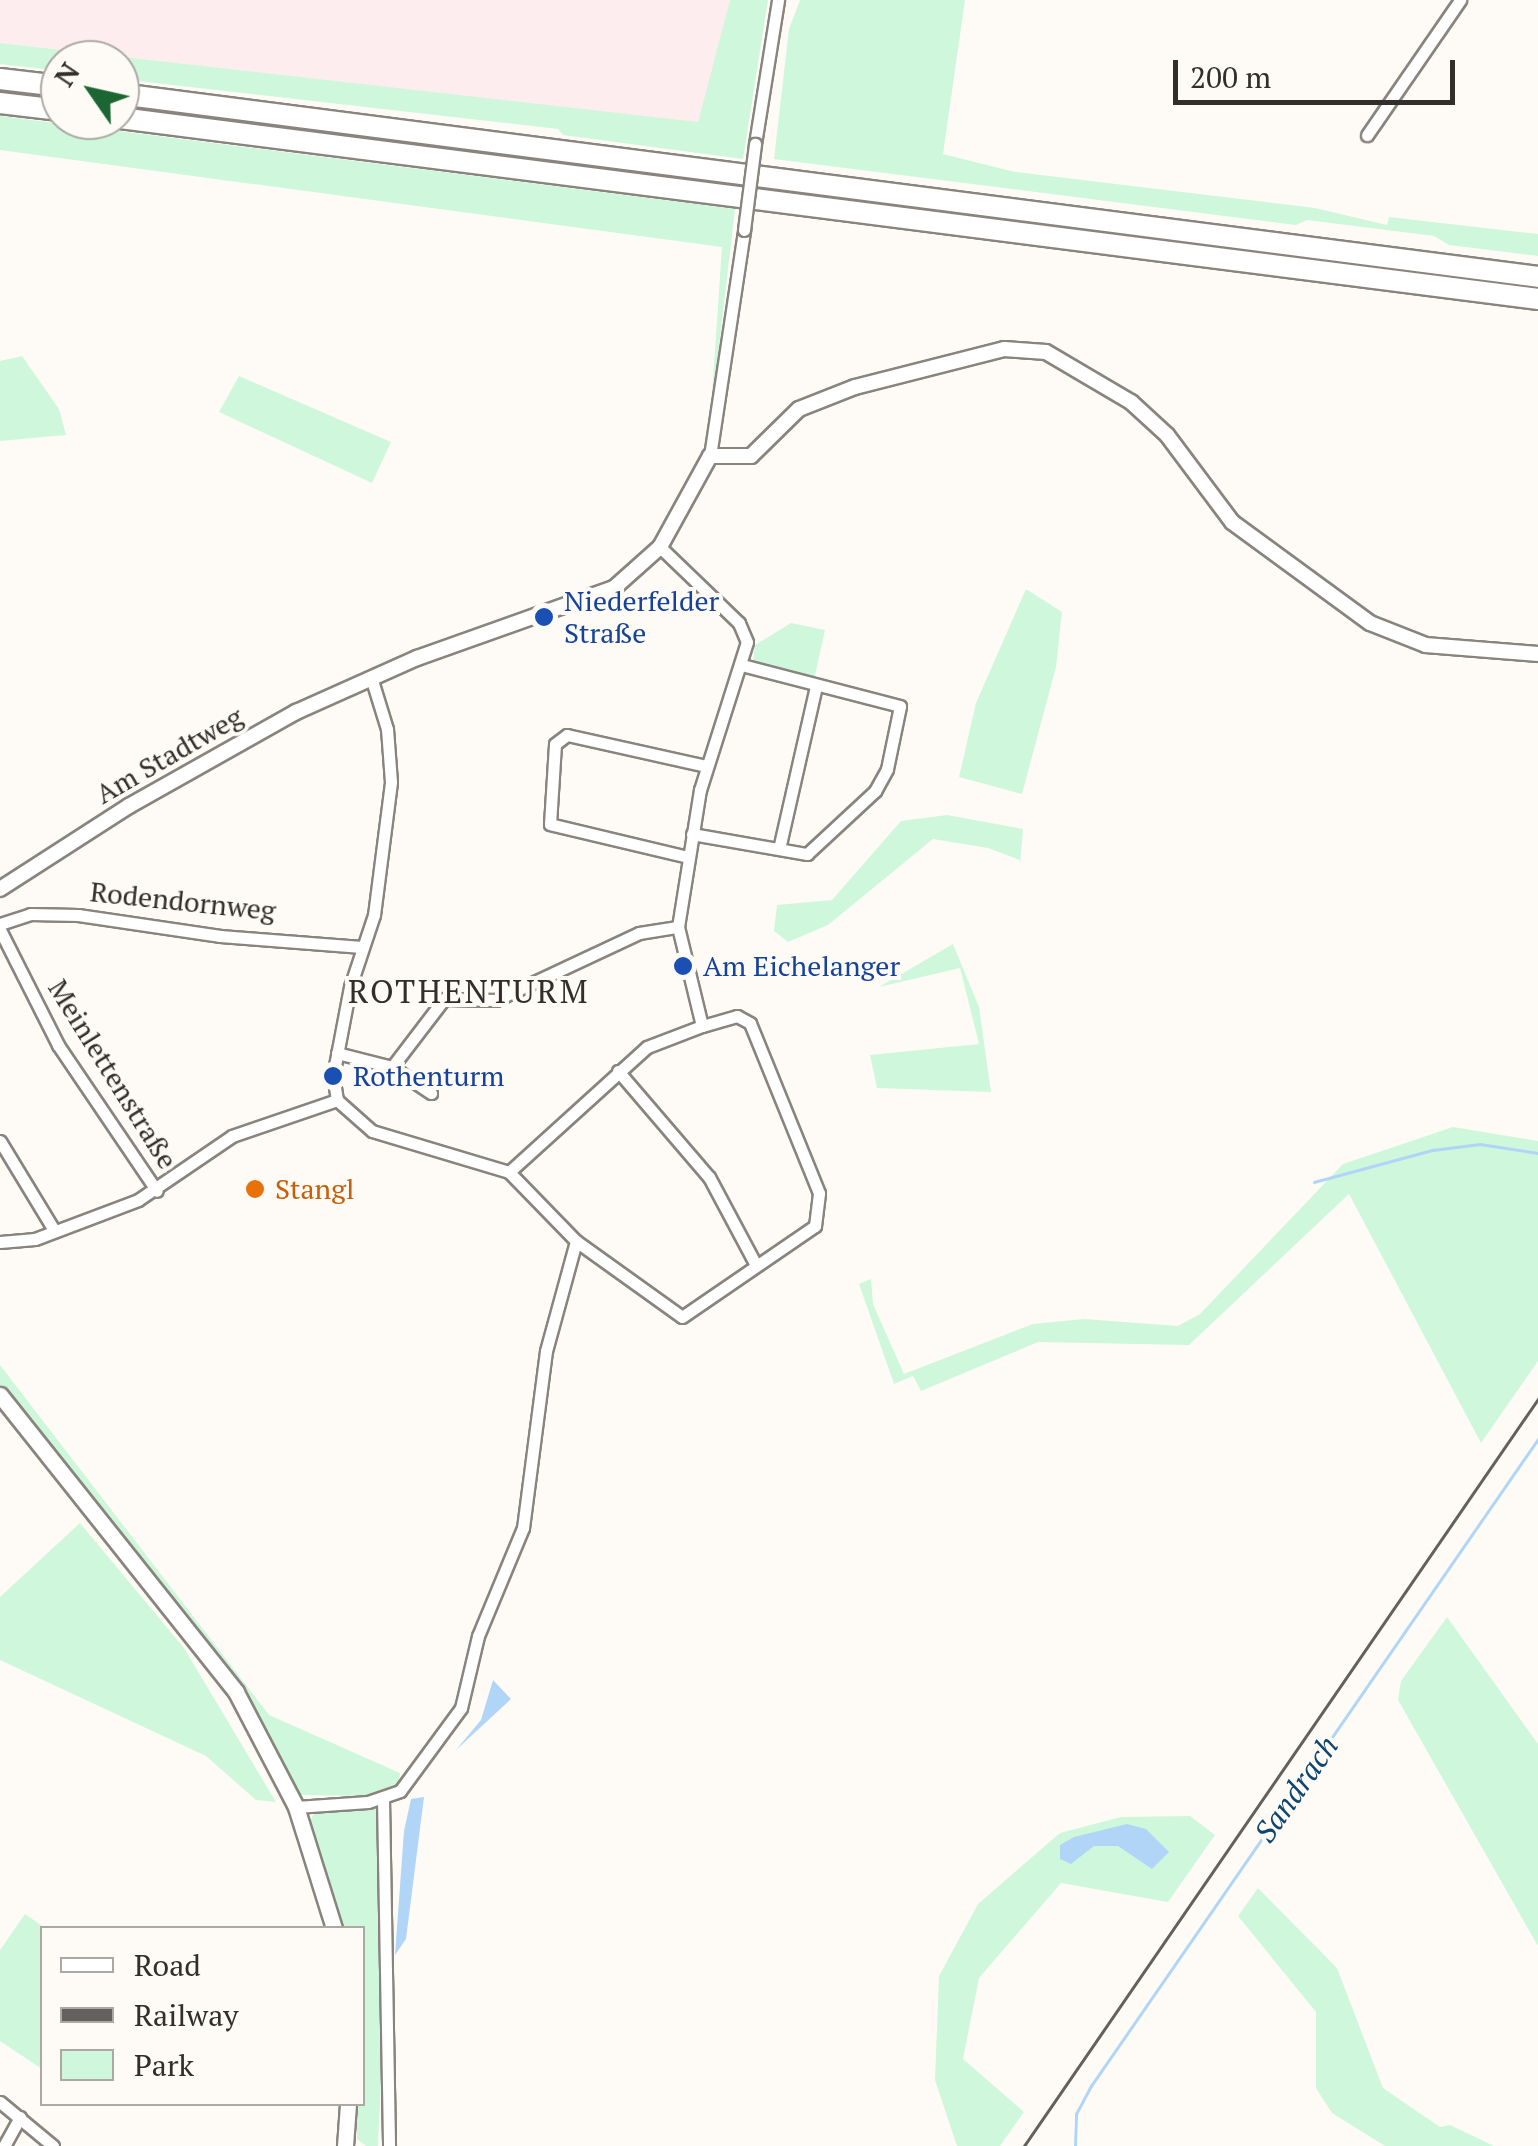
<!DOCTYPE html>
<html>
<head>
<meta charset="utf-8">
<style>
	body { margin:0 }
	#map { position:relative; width:1538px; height:2146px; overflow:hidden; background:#fefbf6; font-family:"PT Serif",serif }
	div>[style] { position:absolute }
	.commercial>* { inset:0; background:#fdedee }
	.green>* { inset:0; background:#cff7db }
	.water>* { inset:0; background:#b1d5f7 }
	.stream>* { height:2.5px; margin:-1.25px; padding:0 1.25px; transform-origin:1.25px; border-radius:1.25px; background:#b1d5f7 }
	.roads { filter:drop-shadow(2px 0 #89847d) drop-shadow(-2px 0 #89847d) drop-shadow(0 2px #89847d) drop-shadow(0 -2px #89847d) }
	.minor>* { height:11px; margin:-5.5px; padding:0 5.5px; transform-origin:5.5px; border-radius:5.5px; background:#fff }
	.tertiary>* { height:14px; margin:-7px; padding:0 7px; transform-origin:7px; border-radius:7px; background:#fff }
	.secondary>* { height:15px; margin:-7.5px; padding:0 7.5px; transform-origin:7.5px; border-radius:7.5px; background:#fff }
	.motorway>* { height:20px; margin:-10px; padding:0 10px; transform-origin:10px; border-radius:10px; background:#fff }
	.rail>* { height:2.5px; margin:-1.25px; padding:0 1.25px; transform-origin:1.25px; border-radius:1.25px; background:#63605d }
	.bridges { filter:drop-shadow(2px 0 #89847d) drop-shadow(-2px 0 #89847d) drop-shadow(0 2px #89847d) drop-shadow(0 -2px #89847d) }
	.minor-bridge>* { height:11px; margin:-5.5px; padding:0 5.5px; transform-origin:5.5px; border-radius:5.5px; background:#fff }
	.dots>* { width:28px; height:28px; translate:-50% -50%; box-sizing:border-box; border:5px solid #fefbf6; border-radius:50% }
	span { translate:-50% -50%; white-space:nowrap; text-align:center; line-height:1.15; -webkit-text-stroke:8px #fefbf6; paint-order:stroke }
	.transit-label { font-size:28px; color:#164399 }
	.left { translate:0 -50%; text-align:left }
	.street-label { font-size:28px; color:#312e2b }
	.food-label { font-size:28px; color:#c56008 }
	.water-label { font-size:30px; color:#0e4670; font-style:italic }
	.quarter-label { font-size:32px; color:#312e2b; letter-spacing:2.5px }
	.legend { position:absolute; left:40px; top:1926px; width:325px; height:180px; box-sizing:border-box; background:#fefbf6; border:2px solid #aca9a5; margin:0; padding:12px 18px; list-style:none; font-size:30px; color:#312e2b }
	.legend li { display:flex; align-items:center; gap:20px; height:50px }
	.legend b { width:50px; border:2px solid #aca9a5 }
	.north { position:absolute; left:40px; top:40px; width:100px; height:100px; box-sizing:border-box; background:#fefbf6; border:2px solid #aca9a5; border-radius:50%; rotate:304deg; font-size:28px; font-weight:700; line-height:40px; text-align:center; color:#312e2b }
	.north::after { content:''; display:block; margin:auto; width:35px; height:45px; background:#1c6633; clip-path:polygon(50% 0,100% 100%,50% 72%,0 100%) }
	.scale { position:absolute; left:1173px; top:60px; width:282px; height:45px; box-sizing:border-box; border:5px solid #312e2b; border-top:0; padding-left:12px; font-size:30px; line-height:35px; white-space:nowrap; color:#312e2b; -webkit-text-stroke:8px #fefbf6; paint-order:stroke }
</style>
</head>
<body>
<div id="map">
	<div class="commercial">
		<div style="clip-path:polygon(0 0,730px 0,698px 123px,0 43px)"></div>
	</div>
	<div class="green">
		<div style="clip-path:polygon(730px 0,768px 0,743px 159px,563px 135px,558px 129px,120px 79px,120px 60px,60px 60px,60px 71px,0 64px,0 43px,698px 122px)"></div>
		<div style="clip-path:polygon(800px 0,965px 0,943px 154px,1015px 172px,1315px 208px,1387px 225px,1389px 217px,1538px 234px,1538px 256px,1449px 245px,1434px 236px,1307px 220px,1296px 225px,774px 159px,789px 29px)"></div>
		<div style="clip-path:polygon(0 116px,735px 209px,710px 424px,722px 247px,0 150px)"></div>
		<div style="clip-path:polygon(22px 356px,59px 409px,66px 435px,0 441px,0 361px)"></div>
		<div style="clip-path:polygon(239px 376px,391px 442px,372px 483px,219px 412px)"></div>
		<div style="clip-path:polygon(1026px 589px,1062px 612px,1056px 667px,1022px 794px,959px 777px,976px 703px)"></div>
		<div style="clip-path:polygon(791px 623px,825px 630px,814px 680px,753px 661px,755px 645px)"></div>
		<div style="clip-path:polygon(947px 815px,1023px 829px,1020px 866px,1020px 860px,988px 848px,933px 839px,828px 925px,788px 942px,774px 931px,777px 905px,832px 900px,901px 821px)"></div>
		<div style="clip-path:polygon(953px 944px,979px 1007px,991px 1092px,877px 1088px,870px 1055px,979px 1044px,960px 968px,879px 987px)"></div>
		<div style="clip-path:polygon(1453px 1127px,1538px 1141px,1538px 1361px,1481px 1443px,1349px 1194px,1189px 1345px,1038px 1342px,921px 1391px,913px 1376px,894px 1384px,859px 1284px,871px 1279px,873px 1304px,904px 1374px,1033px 1324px,1084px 1319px,1178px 1326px,1200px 1314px,1343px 1164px)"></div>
		<div style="clip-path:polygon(0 1365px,269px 1715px,400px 1773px,398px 1786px,370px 1796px,300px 1795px,233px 1677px,0 1387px)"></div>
		<div style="clip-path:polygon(80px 1523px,184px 1648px,276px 1802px,256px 1800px,206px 1756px,0 1660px,0 1597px)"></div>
		<div style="clip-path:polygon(1447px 1617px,1538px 1744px,1538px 1946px,1398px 1700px,1401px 1681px)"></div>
		<div style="clip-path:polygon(376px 1807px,383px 2037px,378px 2146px,366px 2146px,357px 2139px,356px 2104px,362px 2104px,362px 1928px,340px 1928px,309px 1823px,316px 1809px)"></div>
		<div style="clip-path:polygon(1190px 1816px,1215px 1835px,1168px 1902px,1061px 1883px,979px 1978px,963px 2059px,1024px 2112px,1000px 2146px,957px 2146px,935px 2080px,939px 1976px,978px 1904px,1060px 1833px,1121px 1817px)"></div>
		<div style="clip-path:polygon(1258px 1888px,1337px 1968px,1383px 2088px,1440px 2127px,1450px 2125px,1494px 2146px,1385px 2146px,1332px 2113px,1316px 2088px,1316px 2012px,1238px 1916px)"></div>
		<div style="clip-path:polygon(25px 1914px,45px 1928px,42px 2069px,0 2041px,0 1950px)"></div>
	</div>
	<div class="water">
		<div style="clip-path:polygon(493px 1680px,511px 1699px,456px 1750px,481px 1720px)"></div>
		<div style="clip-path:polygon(424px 1797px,406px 1939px,395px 1955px,404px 1831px,411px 1799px)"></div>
		<div style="clip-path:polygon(1127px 1824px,1146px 1829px,1169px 1852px,1152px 1869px,1118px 1846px,1094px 1846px,1071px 1864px,1060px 1859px,1060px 1845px,1074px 1837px)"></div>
	</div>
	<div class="stream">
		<div style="left:1314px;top:1182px;width:123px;rotate:-15.1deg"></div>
		<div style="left:1433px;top:1150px;width:47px;rotate:-7.3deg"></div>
		<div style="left:1480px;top:1144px;width:59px;rotate:8.8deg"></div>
		<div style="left:1075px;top:2146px;width:32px;rotate:-88deg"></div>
		<div style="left:1076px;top:2114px;width:32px;rotate:-62deg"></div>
		<div style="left:1091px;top:2086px;width:786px;rotate:-55.36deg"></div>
	</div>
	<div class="roads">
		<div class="minor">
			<div style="left:1367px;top:135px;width:164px;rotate:-55.4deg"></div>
			<div style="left:755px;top:144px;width:146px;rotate:-80.9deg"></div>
			<div style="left:710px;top:456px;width:229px;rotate:-81.4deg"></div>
			<div style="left:692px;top:834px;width:117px;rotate:9.9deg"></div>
			<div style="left:807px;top:854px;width:93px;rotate:-42.8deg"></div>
			<div style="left:875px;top:791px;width:25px;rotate:-61deg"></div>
			<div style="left:887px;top:769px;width:64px;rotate:-78.3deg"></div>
			<div style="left:900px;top:706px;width:163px;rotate:-165.5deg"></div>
			<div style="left:779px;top:849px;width:167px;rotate:-77.2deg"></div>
			<div style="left:688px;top:857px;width:142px;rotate:-166.6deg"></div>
			<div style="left:550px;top:824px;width:80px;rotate:-86.4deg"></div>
			<div style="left:555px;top:744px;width:15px;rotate:-37deg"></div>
			<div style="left:567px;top:735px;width:142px;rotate:12.6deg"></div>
			<div style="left:0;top:924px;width:32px;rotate:-18deg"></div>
			<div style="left:30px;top:914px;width:48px;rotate:1.2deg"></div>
			<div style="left:78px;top:915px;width:144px;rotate:8.4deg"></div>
			<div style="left:220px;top:936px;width:142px;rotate:4.4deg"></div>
			<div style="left:0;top:930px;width:129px;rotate:63.2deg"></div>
			<div style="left:58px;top:1045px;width:176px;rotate:55.9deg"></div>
			<div style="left:337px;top:1053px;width:57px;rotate:14.3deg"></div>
			<div style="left:392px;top:1067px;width:86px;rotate:-52.6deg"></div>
			<div style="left:444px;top:999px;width:52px;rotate:1.1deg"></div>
			<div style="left:496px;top:1000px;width:158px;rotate:-25.1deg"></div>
			<div style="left:639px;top:933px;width:39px;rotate:-9deg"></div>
			<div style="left:392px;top:1067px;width:47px;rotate:33.7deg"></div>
			<div style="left:618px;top:1071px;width:140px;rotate:49.4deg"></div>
			<div style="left:709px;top:1177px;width:100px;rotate:61.9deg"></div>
			<div style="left:0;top:1141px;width:104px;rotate:58.8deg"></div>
			<div style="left:509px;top:1172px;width:186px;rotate:-42.2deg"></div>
			<div style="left:647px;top:1047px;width:59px;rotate:-20.9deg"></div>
			<div style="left:702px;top:1026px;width:102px;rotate:-103.6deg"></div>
			<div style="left:678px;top:927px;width:139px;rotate:-80.9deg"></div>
			<div style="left:700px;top:790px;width:155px;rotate:-72.4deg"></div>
			<div style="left:747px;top:642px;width:21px;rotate:-113deg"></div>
			<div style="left:739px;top:623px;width:110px;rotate:-136.1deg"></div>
			<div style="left:576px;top:1241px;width:130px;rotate:35.6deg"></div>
			<div style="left:682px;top:1317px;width:161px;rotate:-34.4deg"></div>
			<div style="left:815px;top:1226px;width:33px;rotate:-83deg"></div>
			<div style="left:819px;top:1193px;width:183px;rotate:-112.1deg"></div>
			<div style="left:750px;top:1023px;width:15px;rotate:-152deg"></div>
			<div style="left:737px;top:1016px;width:36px;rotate:164deg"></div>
			<div style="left:0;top:1242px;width:35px;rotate:-5deg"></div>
			<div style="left:35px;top:1239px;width:110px;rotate:-20.7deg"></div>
			<div style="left:138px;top:1200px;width:114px;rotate:-34.2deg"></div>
			<div style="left:232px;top:1136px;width:111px;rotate:-18.9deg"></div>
			<div style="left:383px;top:1799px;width:347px;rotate:89deg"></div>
			<div style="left:296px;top:1807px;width:72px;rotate:-4deg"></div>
			<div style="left:368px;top:1802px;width:34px;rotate:-19deg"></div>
			<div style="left:400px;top:1791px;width:103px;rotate:-53.7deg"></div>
			<div style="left:461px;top:1708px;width:74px;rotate:-76.7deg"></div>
			<div style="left:478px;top:1636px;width:117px;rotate:-67.4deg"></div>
			<div style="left:523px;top:1528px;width:178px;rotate:-82.6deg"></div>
			<div style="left:546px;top:1351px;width:114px;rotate:-74.7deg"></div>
			<div style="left:576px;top:1241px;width:96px;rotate:-134.2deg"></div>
			<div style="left:509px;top:1172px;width:143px;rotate:-163.3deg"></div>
			<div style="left:372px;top:1131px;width:47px;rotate:-138.5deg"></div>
			<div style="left:337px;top:1100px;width:24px;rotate:-99deg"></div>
			<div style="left:333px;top:1076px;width:91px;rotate:-79.2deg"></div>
			<div style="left:350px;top:987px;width:76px;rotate:-71.6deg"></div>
			<div style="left:374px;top:915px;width:134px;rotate:-82.7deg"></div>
			<div style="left:391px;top:782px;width:53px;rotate:-94.3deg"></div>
			<div style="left:387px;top:729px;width:54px;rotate:-107.1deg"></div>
			<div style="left:0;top:2102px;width:69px;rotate:39.7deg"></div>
			<div style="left:4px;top:2146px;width:33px;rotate:-61deg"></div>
		</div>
		<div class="tertiary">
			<div style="left:0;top:889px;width:153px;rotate:-32.8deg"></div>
			<div style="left:129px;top:806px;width:192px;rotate:-29.4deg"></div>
			<div style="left:296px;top:712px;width:133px;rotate:-24.1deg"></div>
			<div style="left:417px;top:658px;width:209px;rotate:-19.6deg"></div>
			<div style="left:614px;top:588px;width:62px;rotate:-41.7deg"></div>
			<div style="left:660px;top:547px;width:104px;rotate:-61.2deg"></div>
			<div style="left:710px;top:456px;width:41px"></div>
			<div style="left:751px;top:456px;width:67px;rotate:-44.4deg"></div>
			<div style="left:799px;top:409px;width:60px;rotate:-21.4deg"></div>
			<div style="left:855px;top:387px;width:154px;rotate:-14.3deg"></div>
			<div style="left:1004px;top:349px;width:42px;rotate:4.1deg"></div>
			<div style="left:1046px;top:352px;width:99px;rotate:30.5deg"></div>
			<div style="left:1131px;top:402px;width:49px;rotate:42.5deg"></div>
			<div style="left:1167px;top:435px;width:109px;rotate:53.2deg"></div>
			<div style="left:1232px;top:522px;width:171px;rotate:36.2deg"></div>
			<div style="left:1370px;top:623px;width:60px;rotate:21.4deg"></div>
			<div style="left:1426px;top:645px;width:112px;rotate:4.6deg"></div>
		</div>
		<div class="secondary">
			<div style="left:0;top:1395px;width:379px;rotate:51.5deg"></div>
			<div style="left:236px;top:1692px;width:130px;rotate:62.4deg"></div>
			<div style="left:296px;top:1807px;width:127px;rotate:72.6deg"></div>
			<div style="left:345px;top:2146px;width:42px;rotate:-85.9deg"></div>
		</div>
		<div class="motorway">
			<div style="left:0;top:79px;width:60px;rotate:6.7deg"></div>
			<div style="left:120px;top:94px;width:1430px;rotate:7.35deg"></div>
			<div style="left:0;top:103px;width:60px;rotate:6.7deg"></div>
			<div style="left:120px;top:118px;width:1430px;rotate:7.27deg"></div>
		</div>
	</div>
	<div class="rail">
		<div style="left:1024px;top:2146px;width:907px;rotate:-55.47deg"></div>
	</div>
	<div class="bridges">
		<div class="minor-bridge">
			<div style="left:744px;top:230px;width:87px;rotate:-82.7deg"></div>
		</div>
	</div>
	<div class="dots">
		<div style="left:544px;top:617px;background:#1a4fb4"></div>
		<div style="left:683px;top:966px;background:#1a4fb4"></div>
		<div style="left:333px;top:1076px;background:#1a4fb4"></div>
		<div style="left:255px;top:1189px;background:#e8710a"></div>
	</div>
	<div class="transit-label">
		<span class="left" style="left:564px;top:617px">Niederfelder<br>Straße</span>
		<span class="left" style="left:703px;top:966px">Am Eichelanger</span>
		<span class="left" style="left:353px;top:1076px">Rothenturm</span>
	</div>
	<div class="street-label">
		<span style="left:169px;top:755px;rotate:-30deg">Am Stadtweg</span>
		<span style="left:183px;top:901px;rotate:6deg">Rodendornweg</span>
		<span style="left:113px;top:1074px;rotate:58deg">Meinlettenstraße</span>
	</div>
	<div class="food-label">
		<span class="left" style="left:275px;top:1189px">Stangl</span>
	</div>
	<div class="water-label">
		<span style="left:1296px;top:1789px;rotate:-55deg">Sandrach</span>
	</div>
	<div class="quarter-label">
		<span style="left:469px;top:991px">ROTHENTURM</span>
	</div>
	<ul class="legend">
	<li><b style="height:12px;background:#fff"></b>Road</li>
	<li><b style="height:12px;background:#63605d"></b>Railway</li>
	<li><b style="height:28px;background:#cff7db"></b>Park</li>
	</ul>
	<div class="north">N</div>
	<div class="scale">200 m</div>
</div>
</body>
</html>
